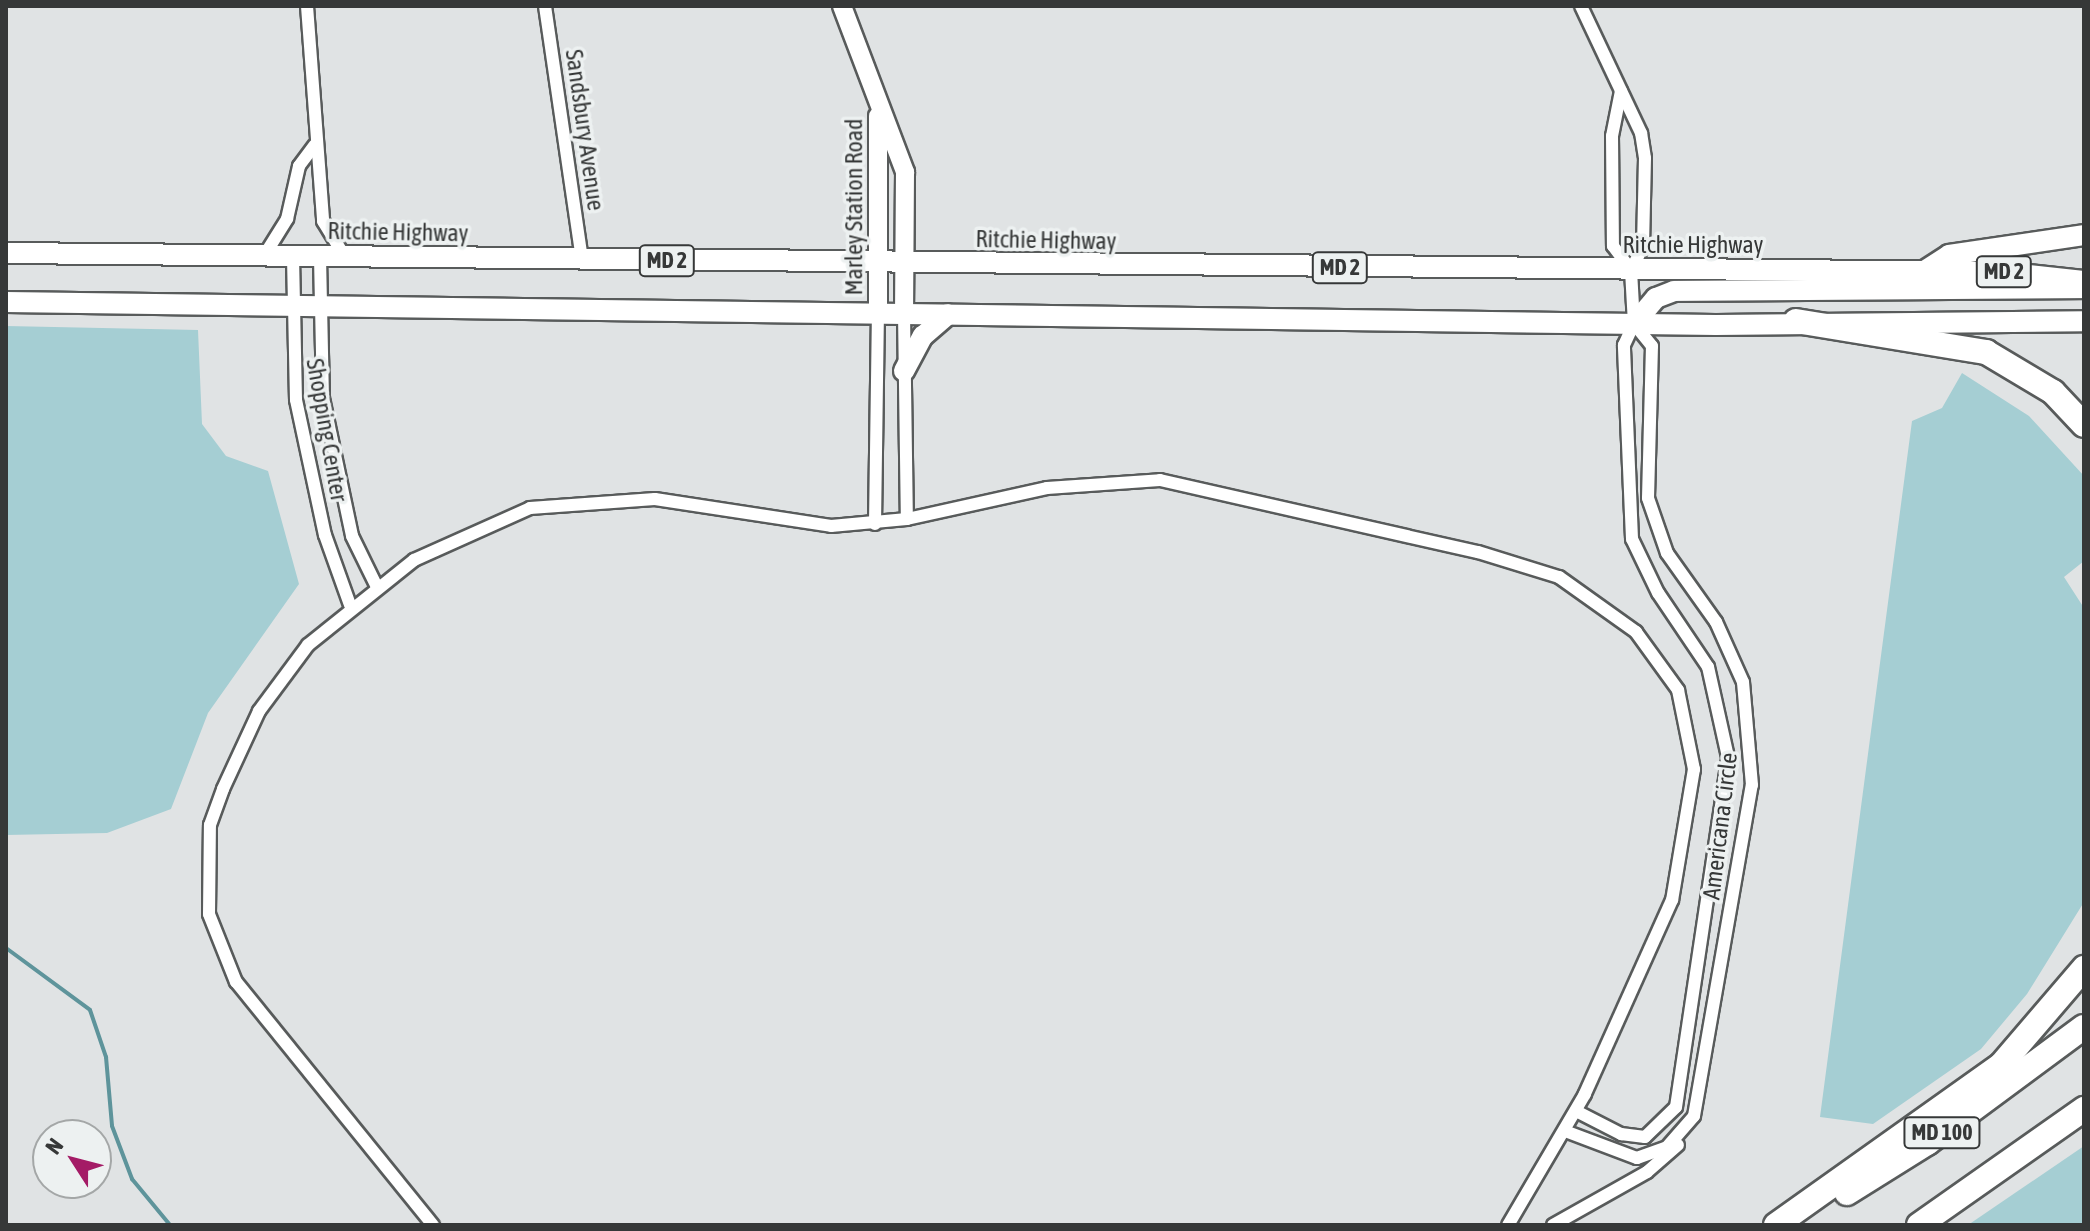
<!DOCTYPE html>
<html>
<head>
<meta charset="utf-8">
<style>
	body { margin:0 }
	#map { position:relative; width:2090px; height:1231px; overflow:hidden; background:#e0e3e4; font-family:"Asap Condensed",sans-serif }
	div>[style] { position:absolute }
	.green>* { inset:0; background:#a5ced3 }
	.stream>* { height:4px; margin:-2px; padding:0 2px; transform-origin:2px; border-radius:2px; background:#5e949b }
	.roads { filter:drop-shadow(2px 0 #585b5b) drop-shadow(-2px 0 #585b5b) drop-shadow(0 2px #585b5b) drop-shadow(0 -2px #585b5b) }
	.minor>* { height:12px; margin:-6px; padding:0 6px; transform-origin:6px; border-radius:6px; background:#fff }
	.secondary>* { height:18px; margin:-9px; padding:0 9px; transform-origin:9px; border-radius:9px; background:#fff }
	.primary>* { height:20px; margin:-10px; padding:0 10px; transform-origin:10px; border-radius:10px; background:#fff }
	.motorway>* { height:24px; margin:-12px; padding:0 12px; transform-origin:12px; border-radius:12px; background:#fff }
	span { translate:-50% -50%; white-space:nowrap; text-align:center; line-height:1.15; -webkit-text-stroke:7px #edf1f1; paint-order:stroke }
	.shield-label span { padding:2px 6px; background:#edf1f1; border:2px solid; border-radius:6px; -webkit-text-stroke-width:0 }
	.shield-label { font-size:22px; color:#363838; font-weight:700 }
	.street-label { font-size:24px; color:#363838 }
	.frame { position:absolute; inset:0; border:8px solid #363838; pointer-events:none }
	.north { position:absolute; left:32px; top:1119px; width:80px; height:80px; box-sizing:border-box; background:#edf1f1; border:2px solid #a4a7a7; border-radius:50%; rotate:306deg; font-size:22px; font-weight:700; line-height:32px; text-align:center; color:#363838 }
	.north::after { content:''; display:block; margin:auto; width:28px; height:36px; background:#a41b66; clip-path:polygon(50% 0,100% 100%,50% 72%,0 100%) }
</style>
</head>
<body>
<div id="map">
	<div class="green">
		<div style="clip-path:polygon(6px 326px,198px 330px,202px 424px,226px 456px,268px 471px,299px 584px,208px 713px,171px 809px,107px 833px,6px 835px)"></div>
		<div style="clip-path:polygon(1962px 373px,2029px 416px,2084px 476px,2084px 561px,2064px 577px,2084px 608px,2084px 902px,2027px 994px,1981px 1049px,1873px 1124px,1820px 1117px,1912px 421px,1942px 408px)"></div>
		<div style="clip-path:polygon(2084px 1146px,2084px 1225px,1968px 1225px)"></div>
	</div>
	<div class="stream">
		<div style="left:6px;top:948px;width:104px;rotate:36.4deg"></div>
		<div style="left:90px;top:1010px;width:50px;rotate:71.2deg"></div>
		<div style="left:106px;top:1057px;width:69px;rotate:85deg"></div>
		<div style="left:112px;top:1126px;width:57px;rotate:69.3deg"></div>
		<div style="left:132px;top:1179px;width:60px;rotate:50.4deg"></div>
	</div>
	<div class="roads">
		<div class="minor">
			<div style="left:307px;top:6px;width:216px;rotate:85.7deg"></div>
			<div style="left:323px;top:221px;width:42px;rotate:58.6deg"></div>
			<div style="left:545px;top:6px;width:257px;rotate:81.7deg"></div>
			<div style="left:1621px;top:91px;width:46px;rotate:101.3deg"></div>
			<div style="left:1612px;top:136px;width:110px;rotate:89.5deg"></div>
			<div style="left:1613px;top:246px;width:30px;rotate:53deg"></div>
			<div style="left:264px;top:256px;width:44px;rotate:-58.1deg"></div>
			<div style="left:287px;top:219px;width:54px;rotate:-77.2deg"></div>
			<div style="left:299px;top:166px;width:26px;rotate:-53deg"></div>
			<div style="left:293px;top:257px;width:143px;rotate:88.8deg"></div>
			<div style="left:296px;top:400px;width:138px;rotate:77.9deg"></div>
			<div style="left:325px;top:535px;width:74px;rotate:70.3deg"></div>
			<div style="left:320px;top:257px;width:141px;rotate:88.8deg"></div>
			<div style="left:323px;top:398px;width:141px;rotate:78.1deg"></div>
			<div style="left:352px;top:536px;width:55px;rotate:63.9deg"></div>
			<div style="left:904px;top:313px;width:206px;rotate:89.2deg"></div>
			<div style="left:875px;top:524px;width:211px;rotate:-89.2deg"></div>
			<div style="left:1576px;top:1111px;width:51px;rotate:27.1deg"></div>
			<div style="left:1621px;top:1134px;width:24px;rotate:7deg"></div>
			<div style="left:1645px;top:1137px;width:43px;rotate:-44.1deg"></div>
			<div style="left:1676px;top:1107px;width:354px;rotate:-81.5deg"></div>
			<div style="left:1728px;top:757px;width:92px;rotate:-102.5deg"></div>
			<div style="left:1708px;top:667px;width:89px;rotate:-124deg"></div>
			<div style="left:1658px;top:593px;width:60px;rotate:-115.7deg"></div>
			<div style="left:1632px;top:539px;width:194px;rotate:-92.4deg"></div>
			<div style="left:1624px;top:345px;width:23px;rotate:-65deg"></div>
			<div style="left:1634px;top:324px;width:54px;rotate:-93.2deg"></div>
			<div style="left:1631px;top:270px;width:27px;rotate:-63deg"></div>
			<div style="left:1643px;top:246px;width:88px;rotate:-88.7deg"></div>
			<div style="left:1645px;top:158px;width:25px;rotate:-99deg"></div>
			<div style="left:1641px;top:133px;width:140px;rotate:-115.3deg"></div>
			<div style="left:1565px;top:1131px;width:77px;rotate:20.6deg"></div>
			<div style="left:1637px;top:1158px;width:32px;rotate:-20deg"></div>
			<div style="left:1667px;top:1147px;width:41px;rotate:-48.9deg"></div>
			<div style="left:1694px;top:1116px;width:336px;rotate:-80.1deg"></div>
			<div style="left:1752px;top:785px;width:103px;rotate:-95deg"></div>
			<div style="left:1743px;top:682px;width:66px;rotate:-114.2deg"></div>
			<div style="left:1716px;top:622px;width:85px;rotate:-125.4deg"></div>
			<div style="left:1667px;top:553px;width:58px;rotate:-109.1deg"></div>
			<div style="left:1648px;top:498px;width:152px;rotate:-88.5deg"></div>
			<div style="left:1652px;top:346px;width:28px;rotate:-129deg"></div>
			<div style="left:433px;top:1225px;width:313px;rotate:-129deg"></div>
			<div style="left:236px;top:982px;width:73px;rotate:-111.7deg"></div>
			<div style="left:209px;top:914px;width:89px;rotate:-89.4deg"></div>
			<div style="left:210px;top:825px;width:38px;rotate:-70deg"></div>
			<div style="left:223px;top:789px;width:86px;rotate:-65.2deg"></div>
			<div style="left:259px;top:711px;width:82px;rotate:-53.4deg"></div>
			<div style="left:308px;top:645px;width:136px;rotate:-38.7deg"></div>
			<div style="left:414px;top:560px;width:127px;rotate:-24.1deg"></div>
			<div style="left:530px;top:508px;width:125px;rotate:-4.1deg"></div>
			<div style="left:655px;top:499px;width:178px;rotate:8.7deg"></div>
			<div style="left:831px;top:526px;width:76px;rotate:-5.3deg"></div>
			<div style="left:907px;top:519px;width:143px;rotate:-12.5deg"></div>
			<div style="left:1047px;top:488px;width:113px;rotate:-4deg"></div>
			<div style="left:1160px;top:480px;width:326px;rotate:12.8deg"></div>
			<div style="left:1478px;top:552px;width:85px;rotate:17.2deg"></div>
			<div style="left:1559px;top:577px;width:95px;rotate:35.5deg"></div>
			<div style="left:1636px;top:632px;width:72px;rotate:54.1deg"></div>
			<div style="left:1678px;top:690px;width:81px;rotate:78.6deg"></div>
			<div style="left:1694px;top:769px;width:133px;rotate:99.5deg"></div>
			<div style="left:1672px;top:900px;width:213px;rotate:114.2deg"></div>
			<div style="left:1585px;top:1094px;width:152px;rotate:120.4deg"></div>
			<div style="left:1553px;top:1225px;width:108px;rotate:-29.4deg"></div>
			<div style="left:1647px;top:1172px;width:41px;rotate:-41.1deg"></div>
		</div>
		<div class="secondary">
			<div style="left:842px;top:6px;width:178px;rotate:69.2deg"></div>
			<div style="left:905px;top:172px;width:141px;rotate:90.4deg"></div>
			<div style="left:878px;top:313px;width:197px;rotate:-90deg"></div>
		</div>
		<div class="primary">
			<div style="left:6px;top:253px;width:1995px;rotate:0.55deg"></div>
			<div style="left:2001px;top:272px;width:83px;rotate:6.2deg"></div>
			<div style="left:1923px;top:272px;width:31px;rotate:-33deg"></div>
			<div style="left:1949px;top:255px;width:136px;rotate:-8.4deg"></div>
			<div style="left:6px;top:302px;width:1710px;rotate:0.77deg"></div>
			<div style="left:1716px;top:325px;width:368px;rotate:-0.6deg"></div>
			<div style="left:1634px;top:324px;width:34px;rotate:-50deg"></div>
			<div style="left:1656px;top:298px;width:19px;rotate:-21deg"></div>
			<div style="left:1674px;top:291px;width:410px;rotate:-0.4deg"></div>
			<div style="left:904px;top:371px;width:40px;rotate:-62deg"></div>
			<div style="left:923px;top:336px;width:33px;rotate:-41deg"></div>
		</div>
		<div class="motorway">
			<div style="left:1796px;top:321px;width:193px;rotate:9.3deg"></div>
			<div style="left:1986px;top:352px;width:78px;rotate:30.8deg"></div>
			<div style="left:2053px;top:392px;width:45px;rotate:46.8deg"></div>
			<div style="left:1847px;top:1193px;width:94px;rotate:-32deg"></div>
			<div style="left:1927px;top:1143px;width:195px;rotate:-36.5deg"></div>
			<div style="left:1776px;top:1225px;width:276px;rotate:-35.4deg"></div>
			<div style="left:2001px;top:1065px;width:128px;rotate:-49.4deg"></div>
			<div style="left:1919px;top:1225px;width:202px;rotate:-35.1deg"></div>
		</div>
	</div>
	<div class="shield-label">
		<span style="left:667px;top:261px">MD 2</span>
		<span style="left:1340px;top:268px">MD 2</span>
		<span style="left:2004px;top:272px">MD 2</span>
		<span style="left:1942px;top:1133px">MD 100</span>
	</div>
	<div class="street-label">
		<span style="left:585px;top:130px;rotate:82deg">Sandsbury Avenue</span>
		<span style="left:854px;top:207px;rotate:-90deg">Marley Station Road</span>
		<span style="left:398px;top:232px;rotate:1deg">Ritchie Highway</span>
		<span style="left:1046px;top:240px;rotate:1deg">Ritchie Highway</span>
		<span style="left:1693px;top:245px">Ritchie Highway</span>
		<span style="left:327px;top:430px;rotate:80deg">Shopping Center</span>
		<span style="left:1720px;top:826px;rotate:-83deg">Americana Circle</span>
	</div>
	<div class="frame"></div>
	<div class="north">N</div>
</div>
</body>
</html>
